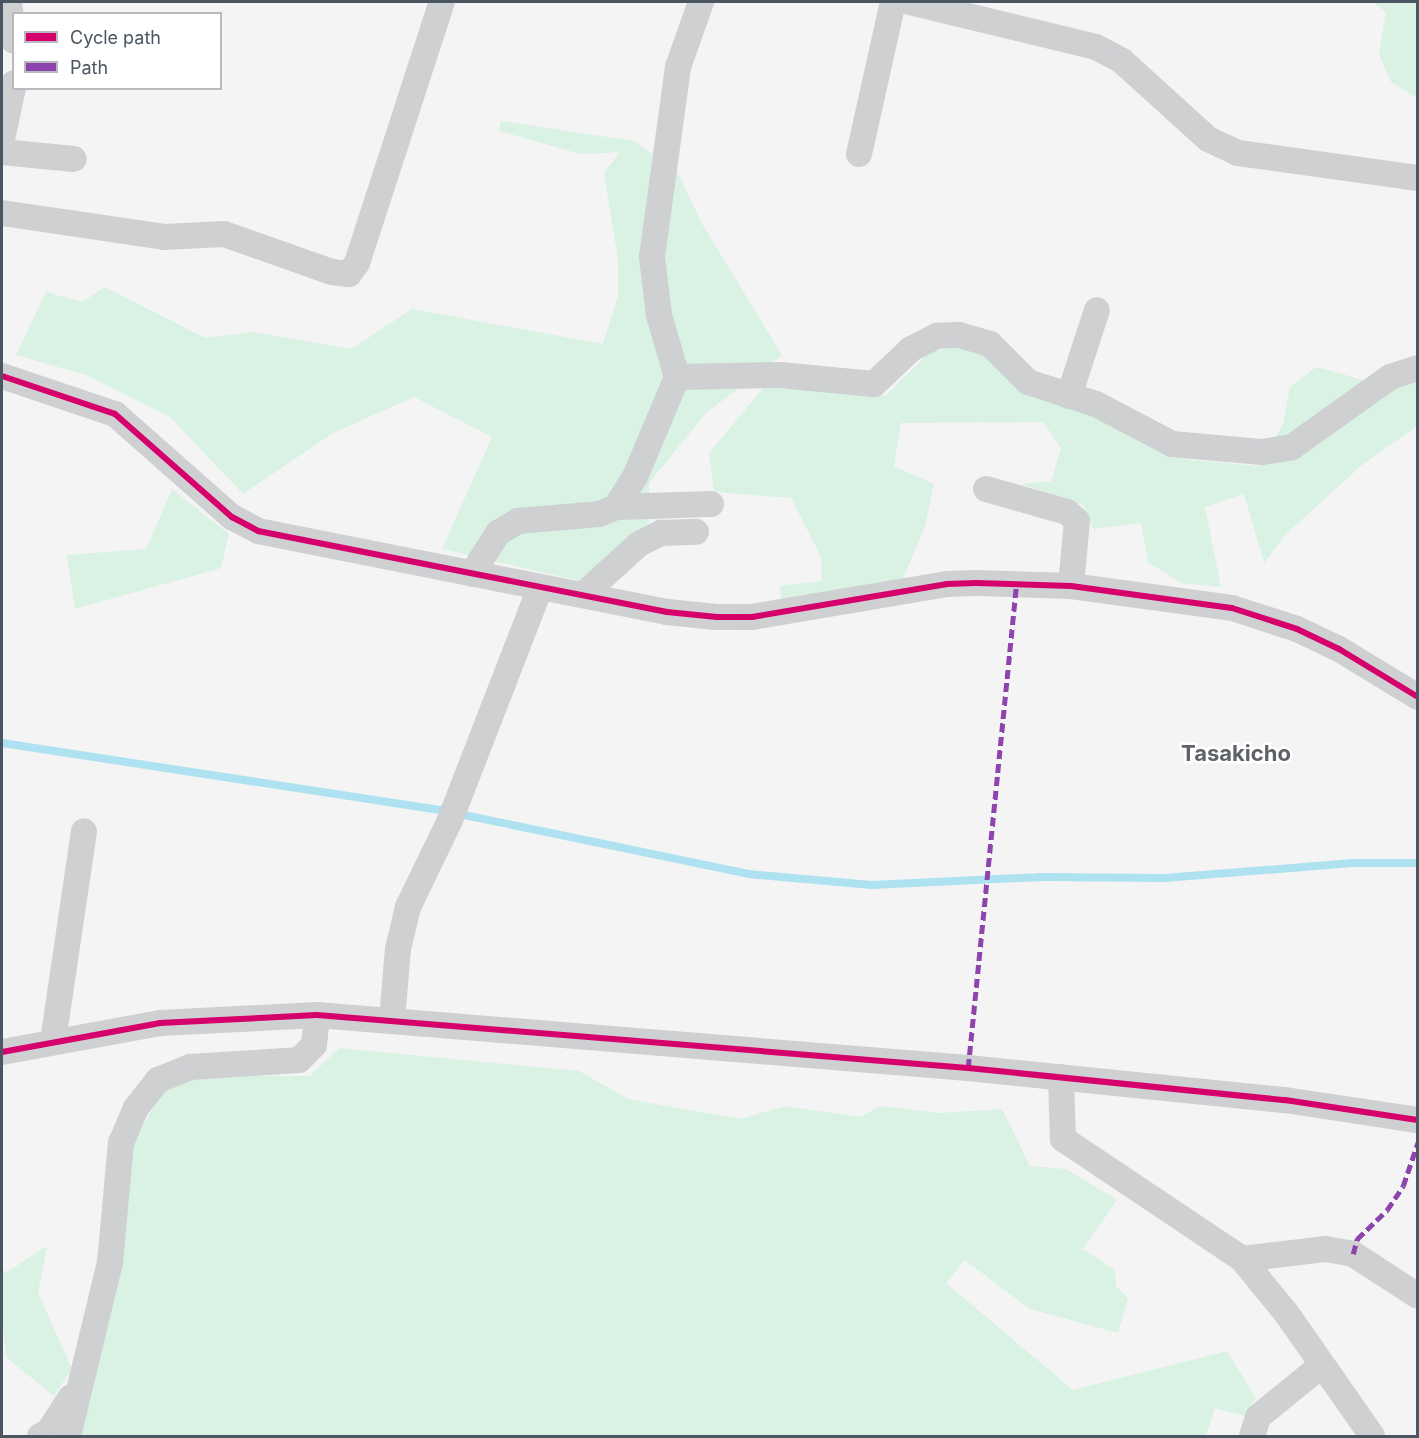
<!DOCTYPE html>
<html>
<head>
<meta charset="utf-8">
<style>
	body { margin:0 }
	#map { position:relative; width:1419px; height:1438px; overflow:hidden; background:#f4f4f4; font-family:Inter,sans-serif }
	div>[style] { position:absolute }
	.green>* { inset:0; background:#d9f2e3 }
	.stream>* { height:8px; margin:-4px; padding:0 4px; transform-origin:4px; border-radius:4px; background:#aee2f0 }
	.minor>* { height:26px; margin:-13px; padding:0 13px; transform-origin:13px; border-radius:13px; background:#ced0d2 }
	.quiet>* { height:4.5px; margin-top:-2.25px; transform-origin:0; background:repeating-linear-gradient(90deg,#8e44ad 0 9px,transparent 0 13.5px) }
	.cycleway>* { height:6px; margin:-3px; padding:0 3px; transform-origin:3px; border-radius:3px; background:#d6006c }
	span { translate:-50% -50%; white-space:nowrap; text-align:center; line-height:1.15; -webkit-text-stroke:5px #fff; paint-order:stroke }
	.quarter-label { font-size:22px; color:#5f6368; font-weight:700 }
	.frame { position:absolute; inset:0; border:3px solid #4a5661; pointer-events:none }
	.legend { position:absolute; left:12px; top:12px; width:210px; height:78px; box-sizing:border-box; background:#fff; border:2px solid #b7bbc0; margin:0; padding:8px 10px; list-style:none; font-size:18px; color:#4a5661 }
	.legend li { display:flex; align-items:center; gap:12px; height:30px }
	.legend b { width:30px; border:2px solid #b7bbc0 }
</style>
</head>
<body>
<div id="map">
	<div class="green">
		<div style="clip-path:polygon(1373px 2px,1417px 2px,1417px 98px,1391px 82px,1379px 54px,1386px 12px)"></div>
		<div style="clip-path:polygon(501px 121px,634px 141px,677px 171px,701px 222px,782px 355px,706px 413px,649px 483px,649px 524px,580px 581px,442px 549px,492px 437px,414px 397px,333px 433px,243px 494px,170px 417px,86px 375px,16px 355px,46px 292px,82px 302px,105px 287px,205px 338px,252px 332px,351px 349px,412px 309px,603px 344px,618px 296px,618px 260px,604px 173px,620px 152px,580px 154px,499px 131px)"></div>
		<div style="clip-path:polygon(958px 347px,986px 356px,1183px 459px,1259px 466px,1283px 424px,1290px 387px,1316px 367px,1393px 388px,1417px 379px,1417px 426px,1361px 466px,1286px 534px,1264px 563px,1244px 494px,1205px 507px,1221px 587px,1181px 583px,1148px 562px,1141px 523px,1093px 529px,1084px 506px,1021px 484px,1051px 481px,1061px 448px,1043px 422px,901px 423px,894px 466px,934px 484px,925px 526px,903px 579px,782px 601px,779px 586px,822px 581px,821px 557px,791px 498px,714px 492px,709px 453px,764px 387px,886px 395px,930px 352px)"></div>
		<div style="clip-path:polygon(172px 489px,229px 534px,221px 568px,75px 609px,67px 555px,146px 549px)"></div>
		<div style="clip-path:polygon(339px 1048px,579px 1071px,628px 1099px,740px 1119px,785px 1106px,861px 1117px,880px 1106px,940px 1113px,1002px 1109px,1030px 1166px,1066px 1169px,1117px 1200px,1083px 1249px,1115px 1270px,1116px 1286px,1128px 1299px,1118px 1333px,1030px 1309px,965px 1260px,946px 1283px,1073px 1390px,1227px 1351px,1256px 1398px,1245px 1416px,1215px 1408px,1206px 1436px,81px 1436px,119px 1250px,134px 1142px,164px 1089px,204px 1076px,310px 1076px)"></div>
		<div style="clip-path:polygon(47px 1246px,38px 1293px,72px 1369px,54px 1396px,7px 1358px,2px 1324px,2px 1270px,7px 1272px)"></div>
	</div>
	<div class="stream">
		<div style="left:2px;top:743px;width:443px;rotate:8.7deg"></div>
		<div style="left:440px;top:810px;width:315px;rotate:11.7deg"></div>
		<div style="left:748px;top:874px;width:124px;rotate:5.1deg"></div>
		<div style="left:872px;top:885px;width:167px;rotate:-2.7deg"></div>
		<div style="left:1039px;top:877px;width:125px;rotate:0.5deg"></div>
		<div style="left:1164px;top:878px;width:190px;rotate:-4.5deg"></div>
		<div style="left:1353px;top:863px;width:65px"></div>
	</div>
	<div class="minor">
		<div style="left:9px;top:2px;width:39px;rotate:83deg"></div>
		<div style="left:910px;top:2px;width:191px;rotate:13.6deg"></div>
		<div style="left:1096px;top:47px;width:30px;rotate:28deg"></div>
		<div style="left:1122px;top:61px;width:116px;rotate:42.2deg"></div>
		<div style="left:1208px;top:139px;width:33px;rotate:25deg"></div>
		<div style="left:1238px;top:153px;width:182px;rotate:7.9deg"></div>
		<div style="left:2px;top:139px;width:57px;rotate:-77.9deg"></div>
		<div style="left:2px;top:152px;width:72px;rotate:5.6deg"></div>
		<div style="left:859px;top:154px;width:156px;rotate:-77.4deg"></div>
		<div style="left:2px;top:213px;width:164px;rotate:8.4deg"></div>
		<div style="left:164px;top:237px;width:60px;rotate:-2.9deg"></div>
		<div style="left:224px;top:234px;width:114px;rotate:19.4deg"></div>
		<div style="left:332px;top:272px;width:17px;rotate:7deg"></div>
		<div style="left:349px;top:274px;width:14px;rotate:-54deg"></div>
		<div style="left:357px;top:263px;width:274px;rotate:-72deg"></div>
		<div style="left:2px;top:376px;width:119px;rotate:18.6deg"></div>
		<div style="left:115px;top:414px;width:156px;rotate:41.4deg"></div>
		<div style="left:232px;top:517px;width:30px;rotate:28deg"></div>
		<div style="left:258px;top:531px;width:417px;rotate:11.2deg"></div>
		<div style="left:667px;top:612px;width:50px;rotate:5.7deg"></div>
		<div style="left:717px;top:617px;width:35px"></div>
		<div style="left:752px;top:617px;width:198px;rotate:-9.6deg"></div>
		<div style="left:947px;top:584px;width:29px;rotate:-2deg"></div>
		<div style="left:976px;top:583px;width:95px;rotate:1.8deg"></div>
		<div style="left:1071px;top:586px;width:162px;rotate:7.8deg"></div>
		<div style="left:1232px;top:608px;width:68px;rotate:17.9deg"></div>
		<div style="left:1297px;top:629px;width:47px;rotate:25.5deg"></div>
		<div style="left:1339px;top:649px;width:92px;rotate:31.3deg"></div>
		<div style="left:677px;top:377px;width:103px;rotate:-1.1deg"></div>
		<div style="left:780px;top:375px;width:94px;rotate:5.5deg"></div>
		<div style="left:874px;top:384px;width:51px;rotate:-43.4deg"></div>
		<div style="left:911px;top:349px;width:29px;rotate:-27deg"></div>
		<div style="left:937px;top:336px;width:22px;rotate:-3deg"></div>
		<div style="left:959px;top:335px;width:32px;rotate:16deg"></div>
		<div style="left:990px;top:344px;width:54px;rotate:45deg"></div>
		<div style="left:1028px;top:382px;width:71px;rotate:17.9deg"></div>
		<div style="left:1096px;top:404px;width:86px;rotate:27.8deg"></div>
		<div style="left:1172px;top:444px;width:90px;rotate:5.1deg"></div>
		<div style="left:1262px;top:452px;width:30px;rotate:-9deg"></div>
		<div style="left:1292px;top:447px;width:120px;rotate:-35.5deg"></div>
		<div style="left:1390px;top:377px;width:29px;rotate:-18deg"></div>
		<div style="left:1069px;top:396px;width:90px;rotate:-72deg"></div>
		<div style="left:986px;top:489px;width:84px;rotate:15.9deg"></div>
		<div style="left:1067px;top:512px;width:13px;rotate:42deg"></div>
		<div style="left:1077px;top:521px;width:65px;rotate:95.3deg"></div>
		<div style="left:616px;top:507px;width:95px;rotate:-1.8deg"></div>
		<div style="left:472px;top:574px;width:49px;rotate:-57.6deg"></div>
		<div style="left:498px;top:533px;width:23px;rotate:-31deg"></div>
		<div style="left:518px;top:521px;width:81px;rotate:-4.9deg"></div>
		<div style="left:599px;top:514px;width:18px;rotate:-22deg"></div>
		<div style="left:616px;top:507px;width:36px;rotate:-58deg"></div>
		<div style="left:635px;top:477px;width:108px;rotate:-67.2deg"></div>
		<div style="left:677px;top:377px;width:65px;rotate:-106.2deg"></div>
		<div style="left:659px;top:315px;width:58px;rotate:-96.9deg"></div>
		<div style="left:652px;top:257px;width:192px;rotate:-82.2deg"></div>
		<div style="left:678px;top:67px;width:69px;rotate:-70.5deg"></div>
		<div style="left:584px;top:594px;width:74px;rotate:-42.3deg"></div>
		<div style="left:639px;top:544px;width:25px;rotate:-27deg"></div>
		<div style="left:661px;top:533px;width:35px;rotate:-2deg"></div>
		<div style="left:392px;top:1020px;width:71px;rotate:-85.2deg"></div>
		<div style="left:398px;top:949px;width:43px;rotate:-76.6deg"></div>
		<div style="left:408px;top:907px;width:97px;rotate:-64.2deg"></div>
		<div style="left:450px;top:820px;width:249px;rotate:-68.8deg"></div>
		<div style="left:53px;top:1041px;width:212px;rotate:-81.6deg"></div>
		<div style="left:2px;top:1052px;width:161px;rotate:-10.4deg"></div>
		<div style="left:160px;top:1023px;width:157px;rotate:-2.9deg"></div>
		<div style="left:317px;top:1015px;width:653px;rotate:4.65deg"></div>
		<div style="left:968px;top:1068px;width:319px;rotate:5.8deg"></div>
		<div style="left:1285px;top:1100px;width:134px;rotate:8.6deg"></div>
		<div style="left:1061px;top:1077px;width:62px;rotate:88.2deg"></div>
		<div style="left:1063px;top:1139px;width:216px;rotate:33.8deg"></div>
		<div style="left:1242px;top:1259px;width:85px;rotate:-6.8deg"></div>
		<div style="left:1326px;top:1249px;width:27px;rotate:10deg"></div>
		<div style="left:1353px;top:1254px;width:77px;rotate:32.9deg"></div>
		<div style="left:1242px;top:1259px;width:71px;rotate:50.7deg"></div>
		<div style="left:1287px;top:1314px;width:149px;rotate:55.1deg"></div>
		<div style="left:40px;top:1436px;width:10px;rotate:-29deg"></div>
		<div style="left:49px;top:1431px;width:40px;rotate:-57.1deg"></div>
		<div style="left:68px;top:1436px;width:178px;rotate:-76.4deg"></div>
		<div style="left:110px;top:1263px;width:121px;rotate:-84.8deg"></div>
		<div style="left:121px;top:1143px;width:38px;rotate:-67deg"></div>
		<div style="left:136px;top:1108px;width:36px;rotate:-52deg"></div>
		<div style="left:158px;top:1080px;width:35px;rotate:-22deg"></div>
		<div style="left:191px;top:1067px;width:108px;rotate:-3.7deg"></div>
		<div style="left:299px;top:1060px;width:21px;rotate:-45deg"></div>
		<div style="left:314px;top:1045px;width:30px;rotate:-84deg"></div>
		<div style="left:1252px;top:1436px;width:20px;rotate:-72deg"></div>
		<div style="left:1258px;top:1417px;width:82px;rotate:-39.1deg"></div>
	</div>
	<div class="quiet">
		<div style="left:968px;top:1068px;width:485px;rotate:-84.3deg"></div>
		<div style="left:1353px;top:1254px;width:16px;rotate:-75deg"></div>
		<div style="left:1357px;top:1239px;width:42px;rotate:-44deg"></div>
		<div style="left:1387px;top:1210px;width:29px;rotate:-56deg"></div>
		<div style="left:1403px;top:1186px;width:46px;rotate:-71.2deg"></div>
	</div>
	<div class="cycleway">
		<div style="left:2px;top:376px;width:119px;rotate:18.6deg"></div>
		<div style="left:115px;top:414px;width:156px;rotate:41.4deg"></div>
		<div style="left:232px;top:517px;width:30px;rotate:28deg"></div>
		<div style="left:258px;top:531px;width:417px;rotate:11.2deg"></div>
		<div style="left:667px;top:612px;width:50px;rotate:5.7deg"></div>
		<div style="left:717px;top:617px;width:35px"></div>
		<div style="left:752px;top:617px;width:198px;rotate:-9.6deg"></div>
		<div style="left:947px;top:584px;width:29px;rotate:-2deg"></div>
		<div style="left:976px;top:583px;width:95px;rotate:1.8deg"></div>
		<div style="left:1071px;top:586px;width:162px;rotate:7.8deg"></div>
		<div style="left:1232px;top:608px;width:68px;rotate:17.9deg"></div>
		<div style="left:1297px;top:629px;width:47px;rotate:25.5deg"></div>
		<div style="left:1339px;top:649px;width:92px;rotate:31.3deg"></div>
		<div style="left:2px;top:1052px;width:161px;rotate:-10.4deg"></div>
		<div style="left:160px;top:1023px;width:157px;rotate:-2.9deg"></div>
		<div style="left:317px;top:1015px;width:653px;rotate:4.65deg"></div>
		<div style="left:968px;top:1068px;width:319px;rotate:5.8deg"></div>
		<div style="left:1285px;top:1100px;width:134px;rotate:8.6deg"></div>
	</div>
	<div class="quarter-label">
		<span style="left:1236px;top:754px">Tasakicho</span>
	</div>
	<div class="frame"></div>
	<ul class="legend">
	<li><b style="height:8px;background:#d6006c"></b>Cycle path</li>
	<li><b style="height:8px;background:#8e44ad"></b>Path</li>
	</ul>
</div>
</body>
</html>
